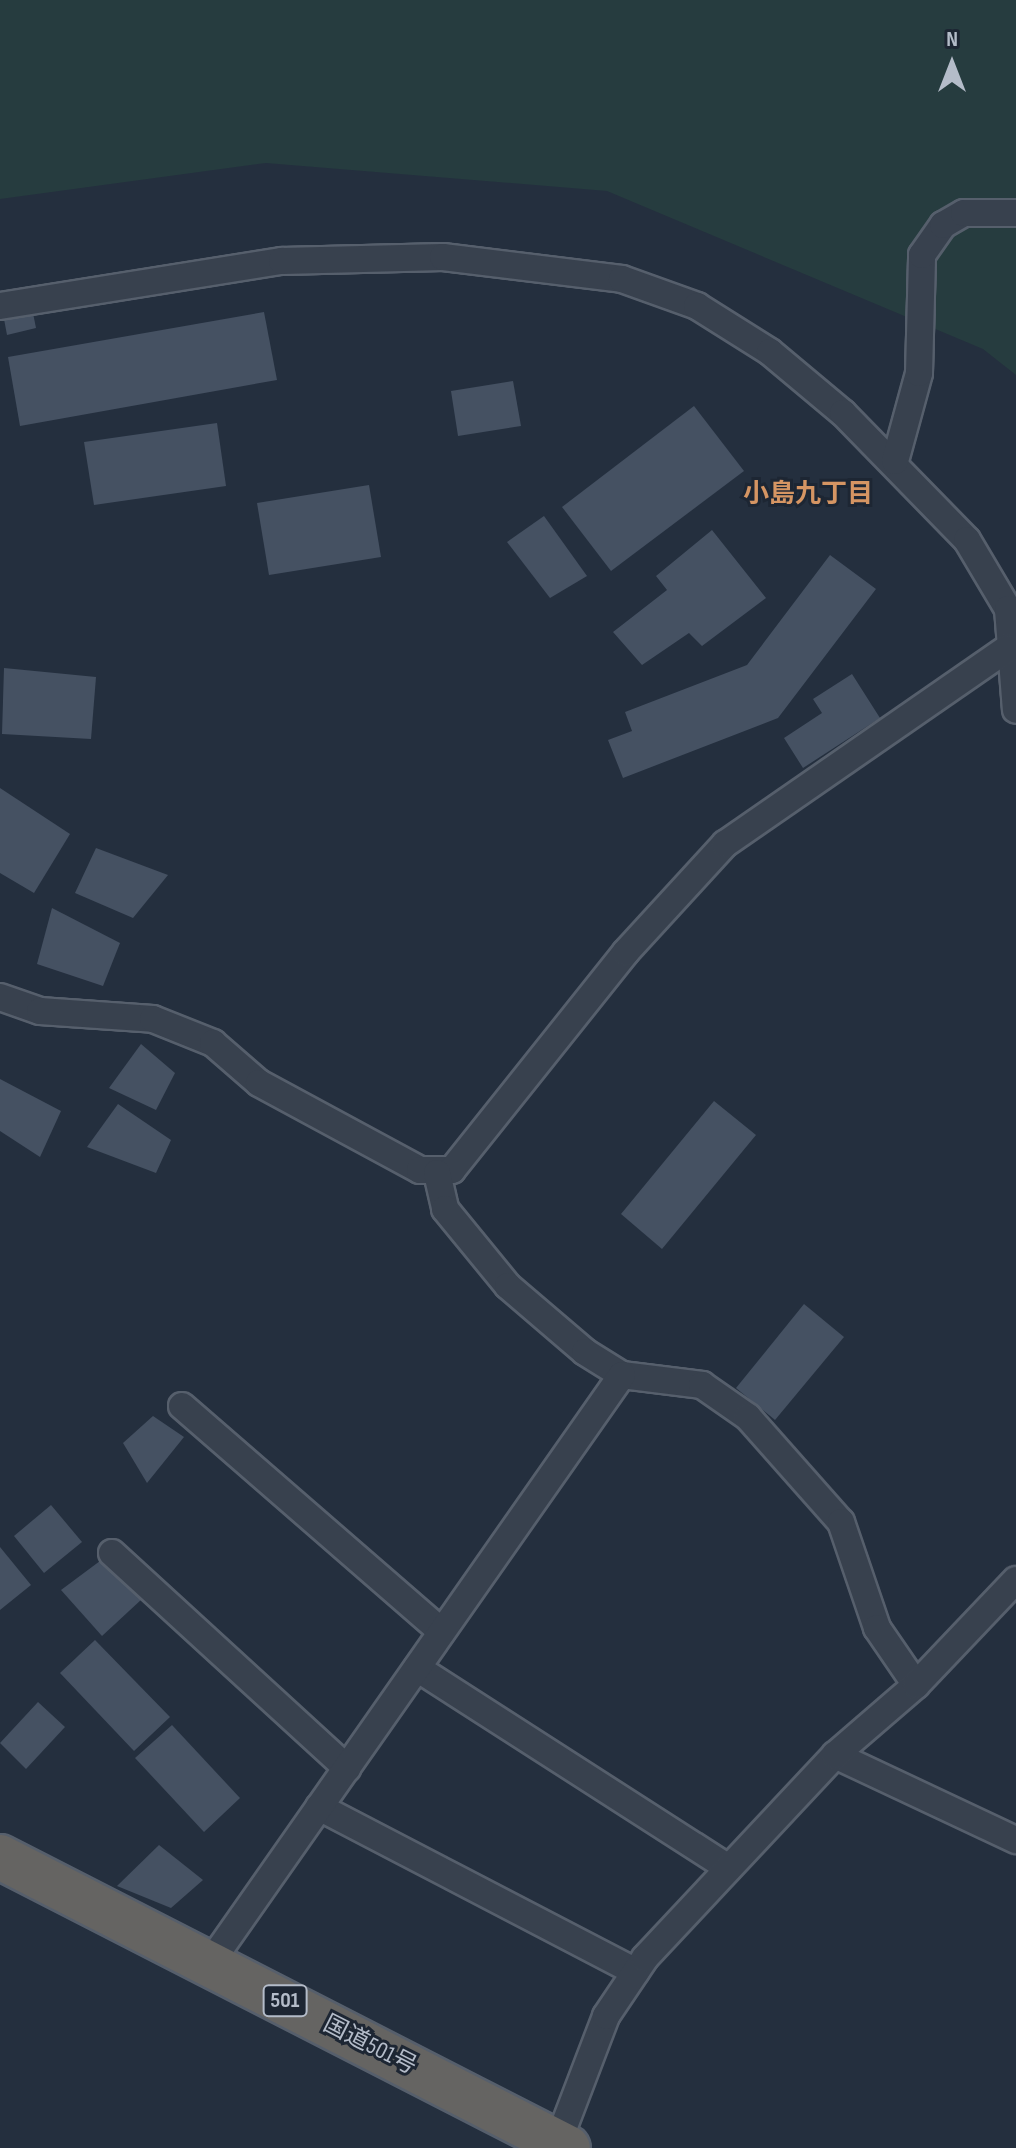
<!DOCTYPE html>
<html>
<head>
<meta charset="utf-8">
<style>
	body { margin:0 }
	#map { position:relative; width:1016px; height:2148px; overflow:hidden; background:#242f3e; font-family:"Sofia Sans Condensed","Noto Sans JP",sans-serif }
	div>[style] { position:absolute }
	.green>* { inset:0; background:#263c3f }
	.building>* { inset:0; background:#455162 }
	.roads { filter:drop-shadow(2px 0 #565f6c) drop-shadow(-2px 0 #565f6c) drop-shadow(0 2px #565f6c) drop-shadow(0 -2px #565f6c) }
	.minor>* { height:26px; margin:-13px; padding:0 13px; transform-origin:13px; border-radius:13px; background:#38414e }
	.trunk>* { height:44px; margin:-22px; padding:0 22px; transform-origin:22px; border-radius:22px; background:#656462 }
	span { translate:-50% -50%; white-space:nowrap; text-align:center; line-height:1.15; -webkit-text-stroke:6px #1d2633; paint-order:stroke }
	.shield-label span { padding:2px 6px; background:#1d2633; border:2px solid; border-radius:6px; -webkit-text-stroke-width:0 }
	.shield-label { font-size:22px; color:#b4bcc9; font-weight:700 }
	.street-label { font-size:24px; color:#b4bcc9 }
	.neighbourhood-label { font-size:26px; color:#d59563; font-weight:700 }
	.north { position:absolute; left:912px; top:24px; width:80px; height:80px; -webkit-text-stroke:6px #1d2633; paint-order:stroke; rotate:0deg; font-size:22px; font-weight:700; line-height:32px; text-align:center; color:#b4bcc9 }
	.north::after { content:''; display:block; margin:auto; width:28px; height:36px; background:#b4bcc9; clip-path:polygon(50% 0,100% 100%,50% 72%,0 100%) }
</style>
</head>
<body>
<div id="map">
	<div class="green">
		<div style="clip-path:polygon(0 0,1016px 0,1016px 375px,983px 349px,607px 191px,266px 163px,0 199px)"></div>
	</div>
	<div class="building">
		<div style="clip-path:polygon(264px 312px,277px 380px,20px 426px,8px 357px)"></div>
		<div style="clip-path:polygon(33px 313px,36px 328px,7px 335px,4px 319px)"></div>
		<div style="clip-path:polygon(513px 381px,521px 426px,458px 436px,451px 391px)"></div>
		<div style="clip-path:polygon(694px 406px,744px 471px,611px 571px,562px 507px)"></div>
		<div style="clip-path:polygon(217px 423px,226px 486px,94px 505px,84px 442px)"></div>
		<div style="clip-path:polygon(369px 485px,381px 557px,269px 575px,257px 503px)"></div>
		<div style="clip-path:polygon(544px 516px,587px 576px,550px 598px,507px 542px)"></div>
		<div style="clip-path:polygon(712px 530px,766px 598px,702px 646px,689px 633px,642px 665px,613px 632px,667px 590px,656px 576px)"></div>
		<div style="clip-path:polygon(830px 555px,876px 589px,778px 718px,623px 778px,608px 740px,632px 731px,625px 712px,747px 665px)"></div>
		<div style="clip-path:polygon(4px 668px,96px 677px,91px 739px,2px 734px)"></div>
		<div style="clip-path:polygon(852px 674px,880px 718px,803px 768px,784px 738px,822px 713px,813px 699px)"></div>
		<div style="clip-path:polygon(0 788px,70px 834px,34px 893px,0 873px)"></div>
		<div style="clip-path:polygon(96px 848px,168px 875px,133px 918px,75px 893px)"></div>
		<div style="clip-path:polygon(52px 908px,120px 943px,103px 986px,37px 964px)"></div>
		<div style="clip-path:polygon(141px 1044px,175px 1073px,156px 1110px,109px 1088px)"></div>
		<div style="clip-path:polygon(0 1079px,61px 1111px,40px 1157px,0 1131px)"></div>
		<div style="clip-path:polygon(714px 1101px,756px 1135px,662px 1249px,621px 1214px)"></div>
		<div style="clip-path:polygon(118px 1104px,171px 1140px,156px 1173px,87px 1147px)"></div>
		<div style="clip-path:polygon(804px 1304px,844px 1337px,775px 1420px,736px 1388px)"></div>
		<div style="clip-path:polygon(153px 1416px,184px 1437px,147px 1483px,123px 1443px)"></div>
		<div style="clip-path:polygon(51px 1505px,82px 1542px,44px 1573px,14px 1536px)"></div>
		<div style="clip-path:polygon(0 1547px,31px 1585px,0 1610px)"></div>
		<div style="clip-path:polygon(104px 1558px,142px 1599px,102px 1636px,61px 1590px)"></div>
		<div style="clip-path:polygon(95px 1640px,170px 1717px,134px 1751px,60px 1673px)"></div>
		<div style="clip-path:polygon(38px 1702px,65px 1727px,26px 1769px,0 1743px)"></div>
		<div style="clip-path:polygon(172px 1725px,240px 1798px,204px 1832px,135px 1758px)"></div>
		<div style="clip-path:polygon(159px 1845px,203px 1880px,171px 1908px,117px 1886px)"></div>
	</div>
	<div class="roads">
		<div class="minor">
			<div style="left:0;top:306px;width:286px;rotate:-9.1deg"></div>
			<div style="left:282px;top:261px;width:161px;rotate:-1.4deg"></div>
			<div style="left:443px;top:257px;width:180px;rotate:7deg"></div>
			<div style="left:622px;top:279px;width:80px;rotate:19.8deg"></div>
			<div style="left:697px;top:306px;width:86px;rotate:32.2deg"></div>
			<div style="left:770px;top:352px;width:95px;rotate:39.9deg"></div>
			<div style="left:843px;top:413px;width:177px;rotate:45.7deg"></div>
			<div style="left:967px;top:540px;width:80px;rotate:59.3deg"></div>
			<div style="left:1008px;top:609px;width:101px;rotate:85.5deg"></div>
			<div style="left:895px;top:461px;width:91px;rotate:-74.7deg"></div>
			<div style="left:919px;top:373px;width:118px;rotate:-88.5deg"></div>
			<div style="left:922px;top:255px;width:37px;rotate:-55deg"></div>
			<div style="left:943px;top:225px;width:24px;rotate:-30deg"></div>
			<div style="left:964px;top:213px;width:52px"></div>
			<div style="left:0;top:997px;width:42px;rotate:19.3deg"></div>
			<div style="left:40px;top:1011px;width:113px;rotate:4deg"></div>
			<div style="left:153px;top:1019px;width:65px;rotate:21.8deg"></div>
			<div style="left:213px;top:1043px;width:61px;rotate:41deg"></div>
			<div style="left:259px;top:1083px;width:183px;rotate:28.4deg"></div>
			<div style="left:420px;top:1170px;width:32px"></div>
			<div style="left:452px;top:1170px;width:279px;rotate:-51.4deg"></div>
			<div style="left:626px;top:952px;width:147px;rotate:-47.5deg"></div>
			<div style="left:725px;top:844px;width:344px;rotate:-34.7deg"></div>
			<div style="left:437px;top:1173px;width:37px;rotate:77deg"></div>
			<div style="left:445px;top:1209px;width:99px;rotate:50.7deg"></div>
			<div style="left:508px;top:1286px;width:101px;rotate:40.6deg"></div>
			<div style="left:585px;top:1352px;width:44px;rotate:31.9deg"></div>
			<div style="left:622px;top:1375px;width:81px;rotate:7.1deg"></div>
			<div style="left:702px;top:1385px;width:56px;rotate:34.8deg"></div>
			<div style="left:748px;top:1417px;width:140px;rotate:48.5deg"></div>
			<div style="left:841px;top:1522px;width:112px;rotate:71.2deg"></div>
			<div style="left:877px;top:1628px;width:69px;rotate:55.6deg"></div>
			<div style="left:182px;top:1406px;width:344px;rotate:41deg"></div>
			<div style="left:112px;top:1553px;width:319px;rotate:42.5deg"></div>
			<div style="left:417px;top:1668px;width:370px;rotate:32.7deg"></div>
			<div style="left:835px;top:1755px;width:200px;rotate:25.2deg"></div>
			<div style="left:319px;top:1807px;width:357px;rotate:27.5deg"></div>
			<div style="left:210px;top:1963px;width:718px;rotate:-54.98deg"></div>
			<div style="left:558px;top:2142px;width:135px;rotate:-69.1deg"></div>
			<div style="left:606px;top:2016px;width:70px;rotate:-56.1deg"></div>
			<div style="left:645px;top:1958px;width:278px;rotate:-46.9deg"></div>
			<div style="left:835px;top:1755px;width:107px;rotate:-40.8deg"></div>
			<div style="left:916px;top:1685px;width:145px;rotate:-46.4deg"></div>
		</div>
		<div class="trunk">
			<div style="left:0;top:1857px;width:638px;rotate:27.13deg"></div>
		</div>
	</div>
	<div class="shield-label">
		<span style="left:285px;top:2001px">501</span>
	</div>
	<div class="street-label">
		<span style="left:370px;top:2045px;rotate:27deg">国道501号</span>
	</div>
	<div class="neighbourhood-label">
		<span style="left:808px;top:495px">小島九丁目</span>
	</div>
	<div class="north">N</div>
</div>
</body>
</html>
